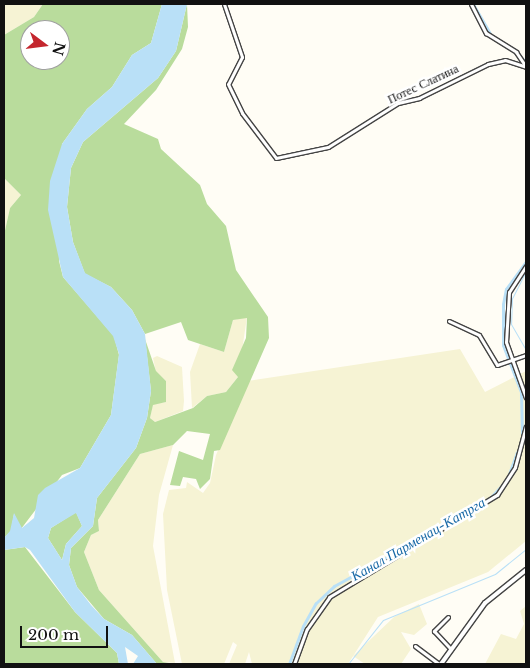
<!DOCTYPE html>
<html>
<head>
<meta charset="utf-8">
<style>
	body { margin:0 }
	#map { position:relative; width:530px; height:668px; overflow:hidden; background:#fffdf5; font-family:"Libre Baskerville",serif }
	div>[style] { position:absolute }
	.farmland>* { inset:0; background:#f6f3d4 }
	.forest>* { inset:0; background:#b9dc9c }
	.water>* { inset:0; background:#b9e0f7 }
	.stream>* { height:1px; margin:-0.5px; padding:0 0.5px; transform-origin:0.5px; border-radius:0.5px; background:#b9e0f7 }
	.canal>* { height:3px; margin:-1.5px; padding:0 1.5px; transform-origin:1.5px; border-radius:1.5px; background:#b9e0f7 }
	.roads { filter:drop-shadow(1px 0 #444) drop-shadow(-1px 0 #444) drop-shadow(0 1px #444) drop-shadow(0 -1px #444) }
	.minor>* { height:3px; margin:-1.5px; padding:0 1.5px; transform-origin:1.5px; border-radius:1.5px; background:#fff }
	.tertiary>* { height:4px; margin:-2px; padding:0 2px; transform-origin:2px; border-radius:2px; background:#fff }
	span { translate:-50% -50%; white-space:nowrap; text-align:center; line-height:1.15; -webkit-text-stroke:5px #fff; paint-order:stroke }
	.street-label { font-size:12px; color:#111 }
	.water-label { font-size:14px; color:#1768a6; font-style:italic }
	.frame { position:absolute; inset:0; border:5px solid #111; pointer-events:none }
	.north { position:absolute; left:20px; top:20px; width:50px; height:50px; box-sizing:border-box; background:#fff; border:1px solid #a0a0a0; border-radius:50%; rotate:105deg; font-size:14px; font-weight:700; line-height:20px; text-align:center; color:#111 }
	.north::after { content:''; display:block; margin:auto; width:18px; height:22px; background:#c4262e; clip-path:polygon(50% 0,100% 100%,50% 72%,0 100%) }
	.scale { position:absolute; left:20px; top:626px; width:88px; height:22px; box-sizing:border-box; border:2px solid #111; border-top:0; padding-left:6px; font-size:15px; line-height:18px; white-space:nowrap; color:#111; -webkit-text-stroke:4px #fff; paint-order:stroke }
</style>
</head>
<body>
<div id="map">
	<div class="farmland">
		<div style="clip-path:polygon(4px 4px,43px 4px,34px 17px,4px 35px)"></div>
		<div style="clip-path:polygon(4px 178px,21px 195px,10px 208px,4px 235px)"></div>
		<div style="clip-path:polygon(247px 317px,238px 377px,226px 392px,207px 396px,192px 408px,190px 372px,200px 344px,224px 352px,233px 320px)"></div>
		<div style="clip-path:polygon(460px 349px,485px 392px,526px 371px,526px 541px,488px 572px,378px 617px,348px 664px,252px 664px,249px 652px,245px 664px,229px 664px,237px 645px,233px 642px,224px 664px,182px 664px,167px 590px,163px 514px,169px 490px,186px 488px,187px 482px,203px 493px,210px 483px,216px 455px,248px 381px)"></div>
		<div style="clip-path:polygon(157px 356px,182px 367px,184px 401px,183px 411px,155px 422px,150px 418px,153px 404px,166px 402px,166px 381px,156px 372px,153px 358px)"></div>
		<div style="clip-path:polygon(173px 445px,159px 495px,153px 546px,175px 663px,163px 662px,99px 590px,84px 552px,91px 535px,99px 531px,98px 520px,140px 454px)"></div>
		<div style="clip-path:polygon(419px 604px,427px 624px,414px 635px,401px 632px,411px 649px,401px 664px,365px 664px,353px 656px,394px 617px)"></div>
		<div style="clip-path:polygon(526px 606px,526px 664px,485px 664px,501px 634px,516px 639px,524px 624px,520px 611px)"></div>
	</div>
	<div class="forest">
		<div style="clip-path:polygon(evenodd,43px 4px,162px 4px,151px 43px,132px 55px,112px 87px,87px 109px,62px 144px,59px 261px,63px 277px,114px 336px,119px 355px,111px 415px,80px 468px,62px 475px,21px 529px,14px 514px,11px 531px,4px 538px,4px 235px,10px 208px,21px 195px,4px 178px,4px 35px,34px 17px,43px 4px,30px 30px,60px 30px,60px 60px,30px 60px,30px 30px)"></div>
		<div style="clip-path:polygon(187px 4px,188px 27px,182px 49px,156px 90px,124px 124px,158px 139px,161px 149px,200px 185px,207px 204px,226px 226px,236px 270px,268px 317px,269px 338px,220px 450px,214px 451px,210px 479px,200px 489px,196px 479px,183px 477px,180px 486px,170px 485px,179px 451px,203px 460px,210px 434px,187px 431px,173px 445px,140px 454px,98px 520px,99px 531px,91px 535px,84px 552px,99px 590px,163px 662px,175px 664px,157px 664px,132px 635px,104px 619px,77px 587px,69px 565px,71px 548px,93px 526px,97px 498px,136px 448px,147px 418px,151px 391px,145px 339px,156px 371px,166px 381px,166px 402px,153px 405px,150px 418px,155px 422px,193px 408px,207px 396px,226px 392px,238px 377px,232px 370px,246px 338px,247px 318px,233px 320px,224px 352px,188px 340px,181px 322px,145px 334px,132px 310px,111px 287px,85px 274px,73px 242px,67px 207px,71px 168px,83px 142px,158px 78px,176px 51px)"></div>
		<div style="clip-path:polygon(76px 512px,82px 526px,66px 544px,62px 560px,48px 538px,51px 528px)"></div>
		<div style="clip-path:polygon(25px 547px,75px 612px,117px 653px,119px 664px,4px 664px,4px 550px)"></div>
	</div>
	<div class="water">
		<div style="clip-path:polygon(evenodd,162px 4px,187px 4px,176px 51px,158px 78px,83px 142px,71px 168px,67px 207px,73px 242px,85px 273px,111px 287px,132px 310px,145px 334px,151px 391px,147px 418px,136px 448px,97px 498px,93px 526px,71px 548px,69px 565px,77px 587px,91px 605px,104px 619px,132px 635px,157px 664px,133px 664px,138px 656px,125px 647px,128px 664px,119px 664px,117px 653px,75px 612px,30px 550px,25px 547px,4px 550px,4px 538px,10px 531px,14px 513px,22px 528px,34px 518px,38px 495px,45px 488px,80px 468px,111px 415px,119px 354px,113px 336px,63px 277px,48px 210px,50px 181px,62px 144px,87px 109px,112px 87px,132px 55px,151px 43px,162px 4px,76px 513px,82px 526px,66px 544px,62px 560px,48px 538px,51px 528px,76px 513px)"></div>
	</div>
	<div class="stream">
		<div style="left:526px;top:271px;width:30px;rotate:117deg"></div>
		<div style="left:512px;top:298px;width:26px;rotate:92deg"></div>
		<div style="left:511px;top:324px;width:30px;rotate:60deg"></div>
		<div style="left:348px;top:664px;width:56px;rotate:-51.5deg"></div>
		<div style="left:383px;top:620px;width:121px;rotate:-22.3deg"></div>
		<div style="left:495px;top:574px;width:40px;rotate:-39deg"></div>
	</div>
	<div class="canal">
		<div style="left:473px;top:4px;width:36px;rotate:60deg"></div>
		<div style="left:507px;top:45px;width:25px;rotate:42deg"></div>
		<div style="left:522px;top:434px;width:42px;rotate:-91.4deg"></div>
		<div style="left:521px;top:392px;width:50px;rotate:-111deg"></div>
		<div style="left:503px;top:345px;width:41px;rotate:-90deg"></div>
		<div style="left:503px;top:304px;width:15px;rotate:-79deg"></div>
		<div style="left:506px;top:289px;width:34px;rotate:-54deg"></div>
		<div style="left:509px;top:474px;width:23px;rotate:-70deg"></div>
		<div style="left:490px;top:498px;width:16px;rotate:-47deg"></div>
		<div style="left:289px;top:664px;width:40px;rotate:-69.8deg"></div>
		<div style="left:303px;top:626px;width:26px;rotate:-61deg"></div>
		<div style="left:316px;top:603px;width:25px;rotate:-43deg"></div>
		<div style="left:334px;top:586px;width:119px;rotate:-28.7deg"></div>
	</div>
	<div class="roads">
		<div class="minor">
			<div style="left:224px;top:4px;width:56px;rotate:71.2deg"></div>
			<div style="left:242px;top:57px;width:30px;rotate:117deg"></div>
			<div style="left:228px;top:84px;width:32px;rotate:64deg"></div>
			<div style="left:242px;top:113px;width:56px;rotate:52.9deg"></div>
			<div style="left:276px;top:158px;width:53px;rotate:-11.9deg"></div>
			<div style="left:328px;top:147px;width:83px;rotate:-32.2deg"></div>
			<div style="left:398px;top:103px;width:22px;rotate:-13deg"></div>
			<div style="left:419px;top:98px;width:77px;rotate:-26.2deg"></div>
			<div style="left:488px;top:64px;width:17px;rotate:-13deg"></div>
			<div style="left:505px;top:60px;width:22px;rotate:18deg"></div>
			<div style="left:471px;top:4px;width:33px;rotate:63deg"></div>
			<div style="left:486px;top:33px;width:36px;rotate:32deg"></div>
			<div style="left:516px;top:52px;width:18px;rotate:56deg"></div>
			<div style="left:526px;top:266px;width:31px;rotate:123deg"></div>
			<div style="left:509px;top:292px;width:50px;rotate:93.4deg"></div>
			<div style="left:506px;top:342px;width:59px;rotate:70.3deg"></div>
			<div style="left:449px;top:321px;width:33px;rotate:25deg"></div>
			<div style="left:479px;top:335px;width:35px;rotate:59deg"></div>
			<div style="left:497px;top:365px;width:31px;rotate:-19deg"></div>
			<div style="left:448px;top:617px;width:20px;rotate:135deg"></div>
			<div style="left:434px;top:631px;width:25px;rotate:47deg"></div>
			<div style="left:415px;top:646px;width:30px;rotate:37deg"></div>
			<div style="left:294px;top:664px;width:37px;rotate:-70deg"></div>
			<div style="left:307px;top:629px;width:39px;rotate:-55deg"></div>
			<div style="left:329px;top:597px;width:197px;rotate:-31.3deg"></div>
			<div style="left:497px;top:495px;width:33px;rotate:-57deg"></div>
			<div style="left:515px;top:467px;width:42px;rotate:-75deg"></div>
		</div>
		<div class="tertiary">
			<div style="left:441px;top:664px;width:75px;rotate:-54.2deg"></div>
			<div style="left:485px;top:603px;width:53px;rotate:-38.8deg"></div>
		</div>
	</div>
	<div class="street-label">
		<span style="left:423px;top:84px;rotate:-25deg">Потес Слатина</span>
	</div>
	<div class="water-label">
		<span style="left:418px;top:539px;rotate:-30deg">Канал Парменац-Катрга</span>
	</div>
	<div class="frame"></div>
	<div class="north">N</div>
	<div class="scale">200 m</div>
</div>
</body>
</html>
